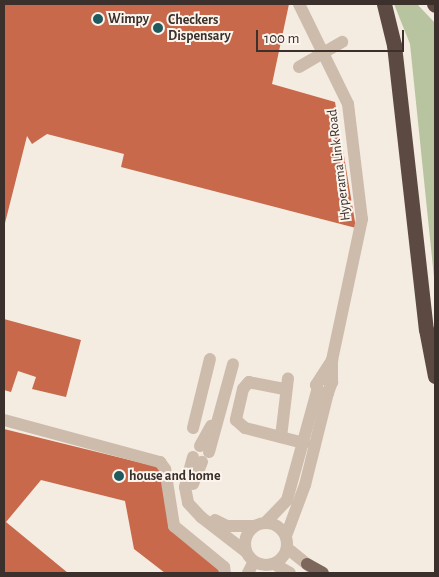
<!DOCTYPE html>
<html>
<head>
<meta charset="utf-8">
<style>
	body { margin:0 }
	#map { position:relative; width:439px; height:577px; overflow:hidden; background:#f4ebe1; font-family:"Alegreya Sans",sans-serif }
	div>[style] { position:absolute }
	.green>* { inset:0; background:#b8c4a0 }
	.building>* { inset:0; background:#c8694b }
	.minor>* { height:12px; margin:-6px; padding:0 6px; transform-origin:6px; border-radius:6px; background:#cdbbac }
	.minor>.ring { margin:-6px; padding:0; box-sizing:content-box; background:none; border:12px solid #cdbbac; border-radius:50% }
	.major>* { height:12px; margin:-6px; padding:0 6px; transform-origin:6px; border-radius:6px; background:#7d675c }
	.highway>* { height:15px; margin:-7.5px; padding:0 7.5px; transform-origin:7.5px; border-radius:7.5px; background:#5c4a42 }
	.dots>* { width:14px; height:14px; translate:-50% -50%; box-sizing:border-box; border:2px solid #fbf5ee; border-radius:50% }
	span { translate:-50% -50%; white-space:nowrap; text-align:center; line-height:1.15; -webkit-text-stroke:4px #fbf5ee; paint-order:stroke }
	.poi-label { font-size:14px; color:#3b302b; font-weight:700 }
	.left { translate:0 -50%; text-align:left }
	.street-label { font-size:14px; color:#3b302b }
	.frame { position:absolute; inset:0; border:5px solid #3b302b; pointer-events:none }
	.scale { position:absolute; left:256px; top:30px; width:148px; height:22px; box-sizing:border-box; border:2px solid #3b302b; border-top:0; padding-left:6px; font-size:15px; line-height:18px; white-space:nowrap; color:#3b302b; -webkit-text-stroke:4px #fbf5ee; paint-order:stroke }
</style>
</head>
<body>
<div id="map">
	<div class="green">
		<div style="clip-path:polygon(394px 4px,417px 4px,435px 23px,435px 287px,410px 44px)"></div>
	</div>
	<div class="building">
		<div style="clip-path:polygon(4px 4px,289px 4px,272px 84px,335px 102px,356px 228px,121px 167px,124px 154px,47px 134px,32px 144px,27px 136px,4px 227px)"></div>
		<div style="clip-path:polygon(4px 319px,81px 340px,66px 397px,32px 389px,36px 377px,18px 371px,11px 392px,4px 390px)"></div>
		<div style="clip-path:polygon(4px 429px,162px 468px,170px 528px,224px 573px,165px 573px,134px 549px,125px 501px,41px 480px,6px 522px,68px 573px,4px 573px)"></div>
	</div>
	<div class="minor">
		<div style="left:299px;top:4px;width:111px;rotate:63.9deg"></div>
		<div style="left:348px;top:104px;width:116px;rotate:83.1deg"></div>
		<div style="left:362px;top:219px;width:144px;rotate:102deg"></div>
		<div style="left:332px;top:360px;width:22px;rotate:90deg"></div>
		<div style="left:299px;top:67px;width:50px;rotate:-30.2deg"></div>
		<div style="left:321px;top:378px;width:12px;rotate:20deg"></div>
		<div style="left:332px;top:382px;width:12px;rotate:110deg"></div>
		<div style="left:328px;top:393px;width:8px;rotate:180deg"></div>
		<div style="left:320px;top:393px;width:9px;rotate:-117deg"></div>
		<div style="left:316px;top:385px;width:30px;rotate:-57deg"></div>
		<div style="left:284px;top:389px;width:36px;rotate:-169deg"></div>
		<div style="left:249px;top:382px;width:9px;rotate:131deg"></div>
		<div style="left:243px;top:389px;width:32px;rotate:103deg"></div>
		<div style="left:236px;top:420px;width:12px;rotate:42deg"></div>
		<div style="left:245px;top:428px;width:61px;rotate:14.3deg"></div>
		<div style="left:4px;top:420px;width:162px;rotate:15.1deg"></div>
		<div style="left:160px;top:462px;width:9px;rotate:54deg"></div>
		<div style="left:165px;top:469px;width:58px;rotate:81deg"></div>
		<div style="left:174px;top:526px;width:65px;rotate:39.4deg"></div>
		<div style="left:224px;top:567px;width:6px;rotate:81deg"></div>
		<div style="left:193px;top:428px;width:71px;rotate:-76.2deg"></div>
		<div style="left:281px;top:437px;width:59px;rotate:-83.2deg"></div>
		<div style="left:200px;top:446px;width:23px;rotate:-61deg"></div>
		<div style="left:209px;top:452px;width:91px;rotate:-74.7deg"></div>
		<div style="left:193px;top:457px;width:31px;rotate:105deg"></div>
		<div style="left:185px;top:487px;width:16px;rotate:79deg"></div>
		<div style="left:188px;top:503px;width:19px;rotate:47deg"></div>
		<div style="left:201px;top:517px;width:56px;rotate:37.7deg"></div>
		<div style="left:193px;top:484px;width:24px;rotate:-68deg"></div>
		<div style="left:215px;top:520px;width:13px;rotate:27deg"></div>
		<div style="left:227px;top:526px;width:26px"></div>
		<div style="left:266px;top:522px;width:30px;rotate:-46deg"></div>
		<div style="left:287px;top:500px;width:113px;rotate:-74.6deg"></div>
		<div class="ring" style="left:245px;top:523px;width:30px;height:30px"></div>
		<div style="left:286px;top:536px;width:54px;rotate:-69.6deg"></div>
		<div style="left:305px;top:485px;width:95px;rotate:-76deg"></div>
		<div style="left:287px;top:548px;width:35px;rotate:39deg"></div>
		<div style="left:274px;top:564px;width:18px;rotate:29deg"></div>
		<div style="left:248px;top:573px;width:13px;rotate:-63deg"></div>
	</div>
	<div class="major">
		<div style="left:307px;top:564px;width:18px;rotate:29deg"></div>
	</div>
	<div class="highway">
		<div style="left:384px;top:4px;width:42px;rotate:76.3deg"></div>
		<div style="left:394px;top:45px;width:286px;rotate:83.6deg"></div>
		<div style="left:426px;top:329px;width:48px;rotate:79.2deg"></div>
		<div style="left:434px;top:4px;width:1px;rotate:45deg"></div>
	</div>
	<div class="dots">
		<div style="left:98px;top:19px;background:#1f5a5e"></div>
		<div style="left:158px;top:28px;background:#1f5a5e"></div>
		<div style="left:119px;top:476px;background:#1f5a5e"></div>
	</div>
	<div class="poi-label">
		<span class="left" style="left:108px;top:19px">Wimpy</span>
		<span class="left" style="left:168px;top:28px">Checkers<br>Dispensary</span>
		<span class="left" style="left:129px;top:476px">house and home</span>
	</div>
	<div class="street-label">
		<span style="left:339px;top:165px;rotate:-97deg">Hyperama Link Road</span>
	</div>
	<div class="frame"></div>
	<div class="scale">100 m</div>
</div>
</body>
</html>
